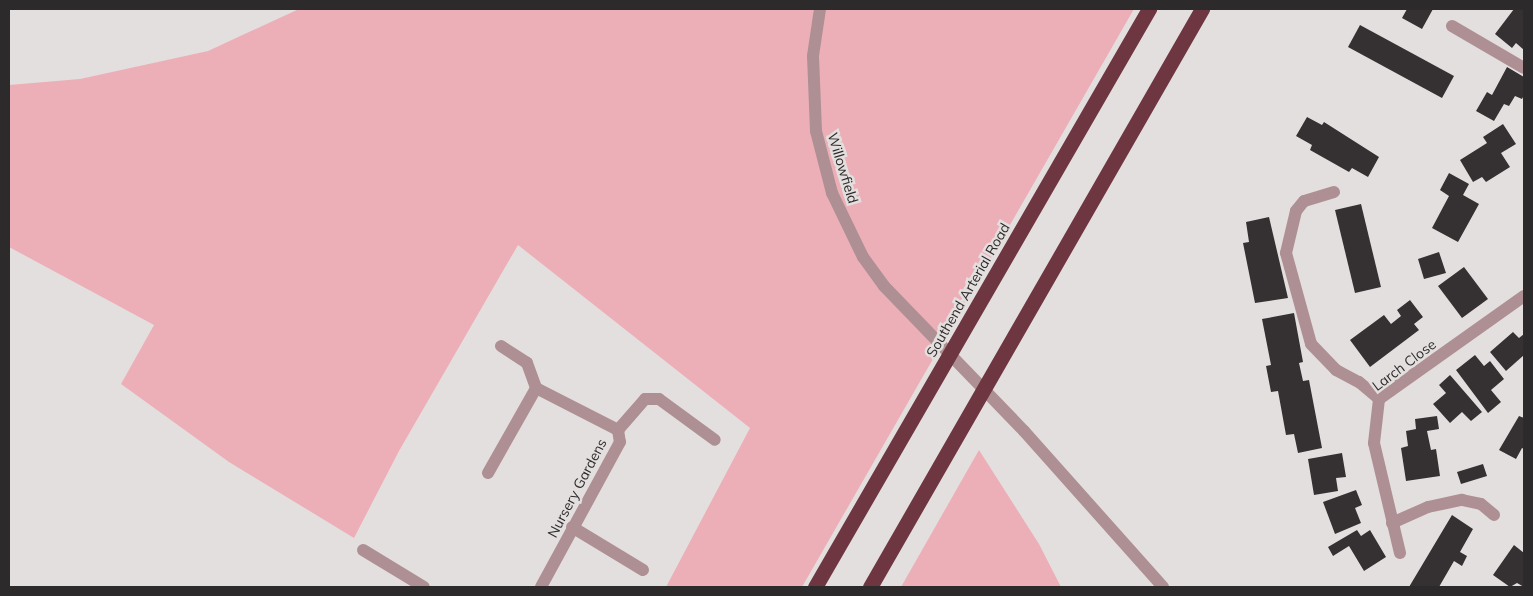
<!DOCTYPE html>
<html>
<head>
<meta charset="utf-8">
<style>
	body { margin:0 }
	#map { position:relative; width:1533px; height:596px; overflow:hidden; background:#e4dfdf; font-family:Mulish,sans-serif }
	div>[style] { position:absolute }
	.green>* { inset:0; background:#edafb7 }
	.building>* { inset:0; background:#353132 }
	.minor>* { height:12px; margin:-6px; padding:0 6px; transform-origin:6px; border-radius:6px; background:#ae9094 }
	.highway>* { height:15px; margin:-7.5px; padding:0 7.5px; transform-origin:7.5px; border-radius:7.5px; background:#6e3640 }
	span { translate:-50% -50%; white-space:nowrap; text-align:center; line-height:1.15; -webkit-text-stroke:5px #e4dfdf; paint-order:stroke }
	.street-label { font-size:14px; color:#2c2a2a }
	.frame { position:absolute; inset:0; border:10px solid #2c2a2a; pointer-events:none }
</style>
</head>
<body>
<div id="map">
	<div class="green">
		<div style="clip-path:polygon(299px 9px,1134px 9px,802px 587px,666px 587px,750px 428px,518px 245px,399px 451px,354px 538px,229px 462px,121px 384px,154px 325px,9px 247px,9px 85px,80px 79px,208px 51px)"></div>
		<div style="clip-path:polygon(979px 450px,1039px 544px,1061px 587px,901px 587px)"></div>
	</div>
	<div class="building">
		<div style="clip-path:polygon(1407px 9px,1438px 9px,1433px 9px,1422px 29px,1402px 18px)"></div>
		<div style="clip-path:polygon(1514px 9px,1524px 9px,1524px 50px,1516px 43px,1512px 48px,1495px 34px)"></div>
		<div style="clip-path:polygon(1360px 25px,1454px 76px,1442px 98px,1348px 47px)"></div>
		<div style="clip-path:polygon(1507px 67px,1524px 77px,1524px 95px,1522px 99px,1515px 96px,1509px 106px,1504px 104px,1494px 121px,1476px 111px,1487px 92px,1492px 95px)"></div>
		<div style="clip-path:polygon(1307px 117px,1322px 125px,1324px 122px,1379px 157px,1368px 177px,1352px 168px,1349px 172px,1310px 150px,1312px 145px,1296px 136px)"></div>
		<div style="clip-path:polygon(1503px 124px,1516px 144px,1501px 153px,1510px 167px,1486px 182px,1482px 177px,1473px 182px,1460px 160px,1487px 143px,1483px 137px)"></div>
		<div style="clip-path:polygon(1449px 173px,1469px 184px,1463px 195px,1479px 204px,1458px 242px,1432px 228px,1449px 196px,1440px 190px)"></div>
		<div style="clip-path:polygon(1361px 204px,1381px 287px,1355px 293px,1335px 210px)"></div>
		<div style="clip-path:polygon(1269px 217px,1288px 298px,1255px 303px,1243px 243px,1249px 242px,1246px 222px)"></div>
		<div style="clip-path:polygon(1439px 252px,1446px 273px,1424px 279px,1418px 259px)"></div>
		<div style="clip-path:polygon(1464px 267px,1488px 299px,1462px 318px,1438px 286px)"></div>
		<div style="clip-path:polygon(1410px 300px,1423px 317px,1414px 324px,1419px 330px,1370px 367px,1350px 340px,1384px 315px,1391px 324px,1401px 316px,1397px 310px)"></div>
		<div style="clip-path:polygon(1294px 313px,1303px 362px,1299px 363px,1303px 381px,1309px 380px,1322px 448px,1298px 453px,1294px 434px,1286px 435px,1278px 391px,1271px 392px,1266px 366px,1271px 365px,1262px 319px)"></div>
		<div style="clip-path:polygon(1513px 332px,1519px 338px,1524px 334px,1524px 355px,1506px 371px,1490px 352px)"></div>
		<div style="clip-path:polygon(1475px 355px,1484px 366px,1490px 361px,1504px 379px,1491px 390px,1501px 402px,1488px 413px,1456px 370px)"></div>
		<div style="clip-path:polygon(1450px 375px,1482px 412px,1471px 421px,1462px 412px,1450px 423px,1433px 404px,1446px 393px,1439px 385px)"></div>
		<div style="clip-path:polygon(1437px 416px,1439px 429px,1427px 431px,1431px 450px,1436px 449px,1440px 476px,1406px 481px,1401px 448px,1408px 446px,1406px 431px,1416px 429px,1415px 419px)"></div>
		<div style="clip-path:polygon(1519px 416px,1524px 418px,1524px 449px,1522px 448px,1516px 459px,1499px 450px)"></div>
		<div style="clip-path:polygon(1342px 453px,1346px 477px,1336px 478px,1338px 491px,1314px 495px,1308px 459px)"></div>
		<div style="clip-path:polygon(1483px 464px,1487px 476px,1461px 484px,1457px 472px)"></div>
		<div style="clip-path:polygon(1356px 490px,1362px 505px,1355px 508px,1361px 523px,1335px 534px,1323px 502px)"></div>
		<div style="clip-path:polygon(1452px 515px,1473px 529px,1460px 552px,1467px 556px,1462px 566px,1454px 561px,1439px 587px,1409px 587px)"></div>
		<div style="clip-path:polygon(1357px 530px,1361px 536px,1370px 530px,1386px 557px,1364px 571px,1349px 546px,1333px 556px,1328px 547px)"></div>
		<div style="clip-path:polygon(1514px 545px,1524px 553px,1524px 587px,1517px 583px,1510px 587px,1493px 575px)"></div>
	</div>
	<div class="minor">
		<div style="left:820px;top:9px;width:48px;rotate:98.5deg"></div>
		<div style="left:813px;top:56px;width:75px;rotate:87.7deg"></div>
		<div style="left:816px;top:131px;width:64px;rotate:75.5deg"></div>
		<div style="left:832px;top:193px;width:71px;rotate:64.2deg"></div>
		<div style="left:863px;top:257px;width:36px;rotate:54deg"></div>
		<div style="left:884px;top:286px;width:202px;rotate:46deg"></div>
		<div style="left:1024px;top:431px;width:209px;rotate:48.3deg"></div>
		<div style="left:1452px;top:26px;width:83px;rotate:30.3deg"></div>
		<div style="left:1334px;top:192px;width:31px;rotate:163deg"></div>
		<div style="left:1304px;top:201px;width:13px;rotate:129deg"></div>
		<div style="left:1296px;top:211px;width:43px;rotate:103.4deg"></div>
		<div style="left:1286px;top:253px;width:94px;rotate:74.6deg"></div>
		<div style="left:1311px;top:344px;width:36px;rotate:46deg"></div>
		<div style="left:1336px;top:370px;width:26px;rotate:28deg"></div>
		<div style="left:1359px;top:382px;width:26px;rotate:40deg"></div>
		<div style="left:501px;top:346px;width:31px;rotate:33deg"></div>
		<div style="left:527px;top:363px;width:27px;rotate:70deg"></div>
		<div style="left:618px;top:430px;width:41px;rotate:-48.9deg"></div>
		<div style="left:645px;top:399px;width:14px"></div>
		<div style="left:659px;top:399px;width:69px;rotate:36.2deg"></div>
		<div style="left:488px;top:473px;width:98px;rotate:-60.5deg"></div>
		<div style="left:536px;top:388px;width:92px;rotate:27.1deg"></div>
		<div style="left:618px;top:430px;width:12px;rotate:81deg"></div>
		<div style="left:620px;top:442px;width:165px;rotate:118.6deg"></div>
		<div style="left:1392px;top:523px;width:39px;rotate:-24deg"></div>
		<div style="left:1428px;top:507px;width:35px;rotate:-12deg"></div>
		<div style="left:1462px;top:500px;width:19px;rotate:12deg"></div>
		<div style="left:1481px;top:504px;width:17px;rotate:40deg"></div>
		<div style="left:572px;top:527px;width:83px;rotate:31.2deg"></div>
		<div style="left:363px;top:550px;width:71px;rotate:31.2deg"></div>
		<div style="left:1400px;top:553px;width:113px;rotate:-103.3deg"></div>
		<div style="left:1374px;top:443px;width:44px;rotate:-83.5deg"></div>
		<div style="left:1379px;top:399px;width:178px;rotate:-35.4deg"></div>
	</div>
	<div class="highway">
		<div style="left:815px;top:587px;width:668px;rotate:-59.98deg"></div>
		<div style="left:870px;top:587px;width:667px;rotate:-60.13deg"></div>
	</div>
	<div class="street-label">
		<span style="left:843px;top:168px;rotate:73deg">Willowfield</span>
		<span style="left:968px;top:290px;rotate:-60deg">Southend Arterial Road</span>
		<span style="left:1404px;top:365px;rotate:-37deg">Larch Close</span>
		<span style="left:577px;top:488px;rotate:-62deg">Nursery Gardens</span>
	</div>
	<div class="frame"></div>
</div>
</body>
</html>
